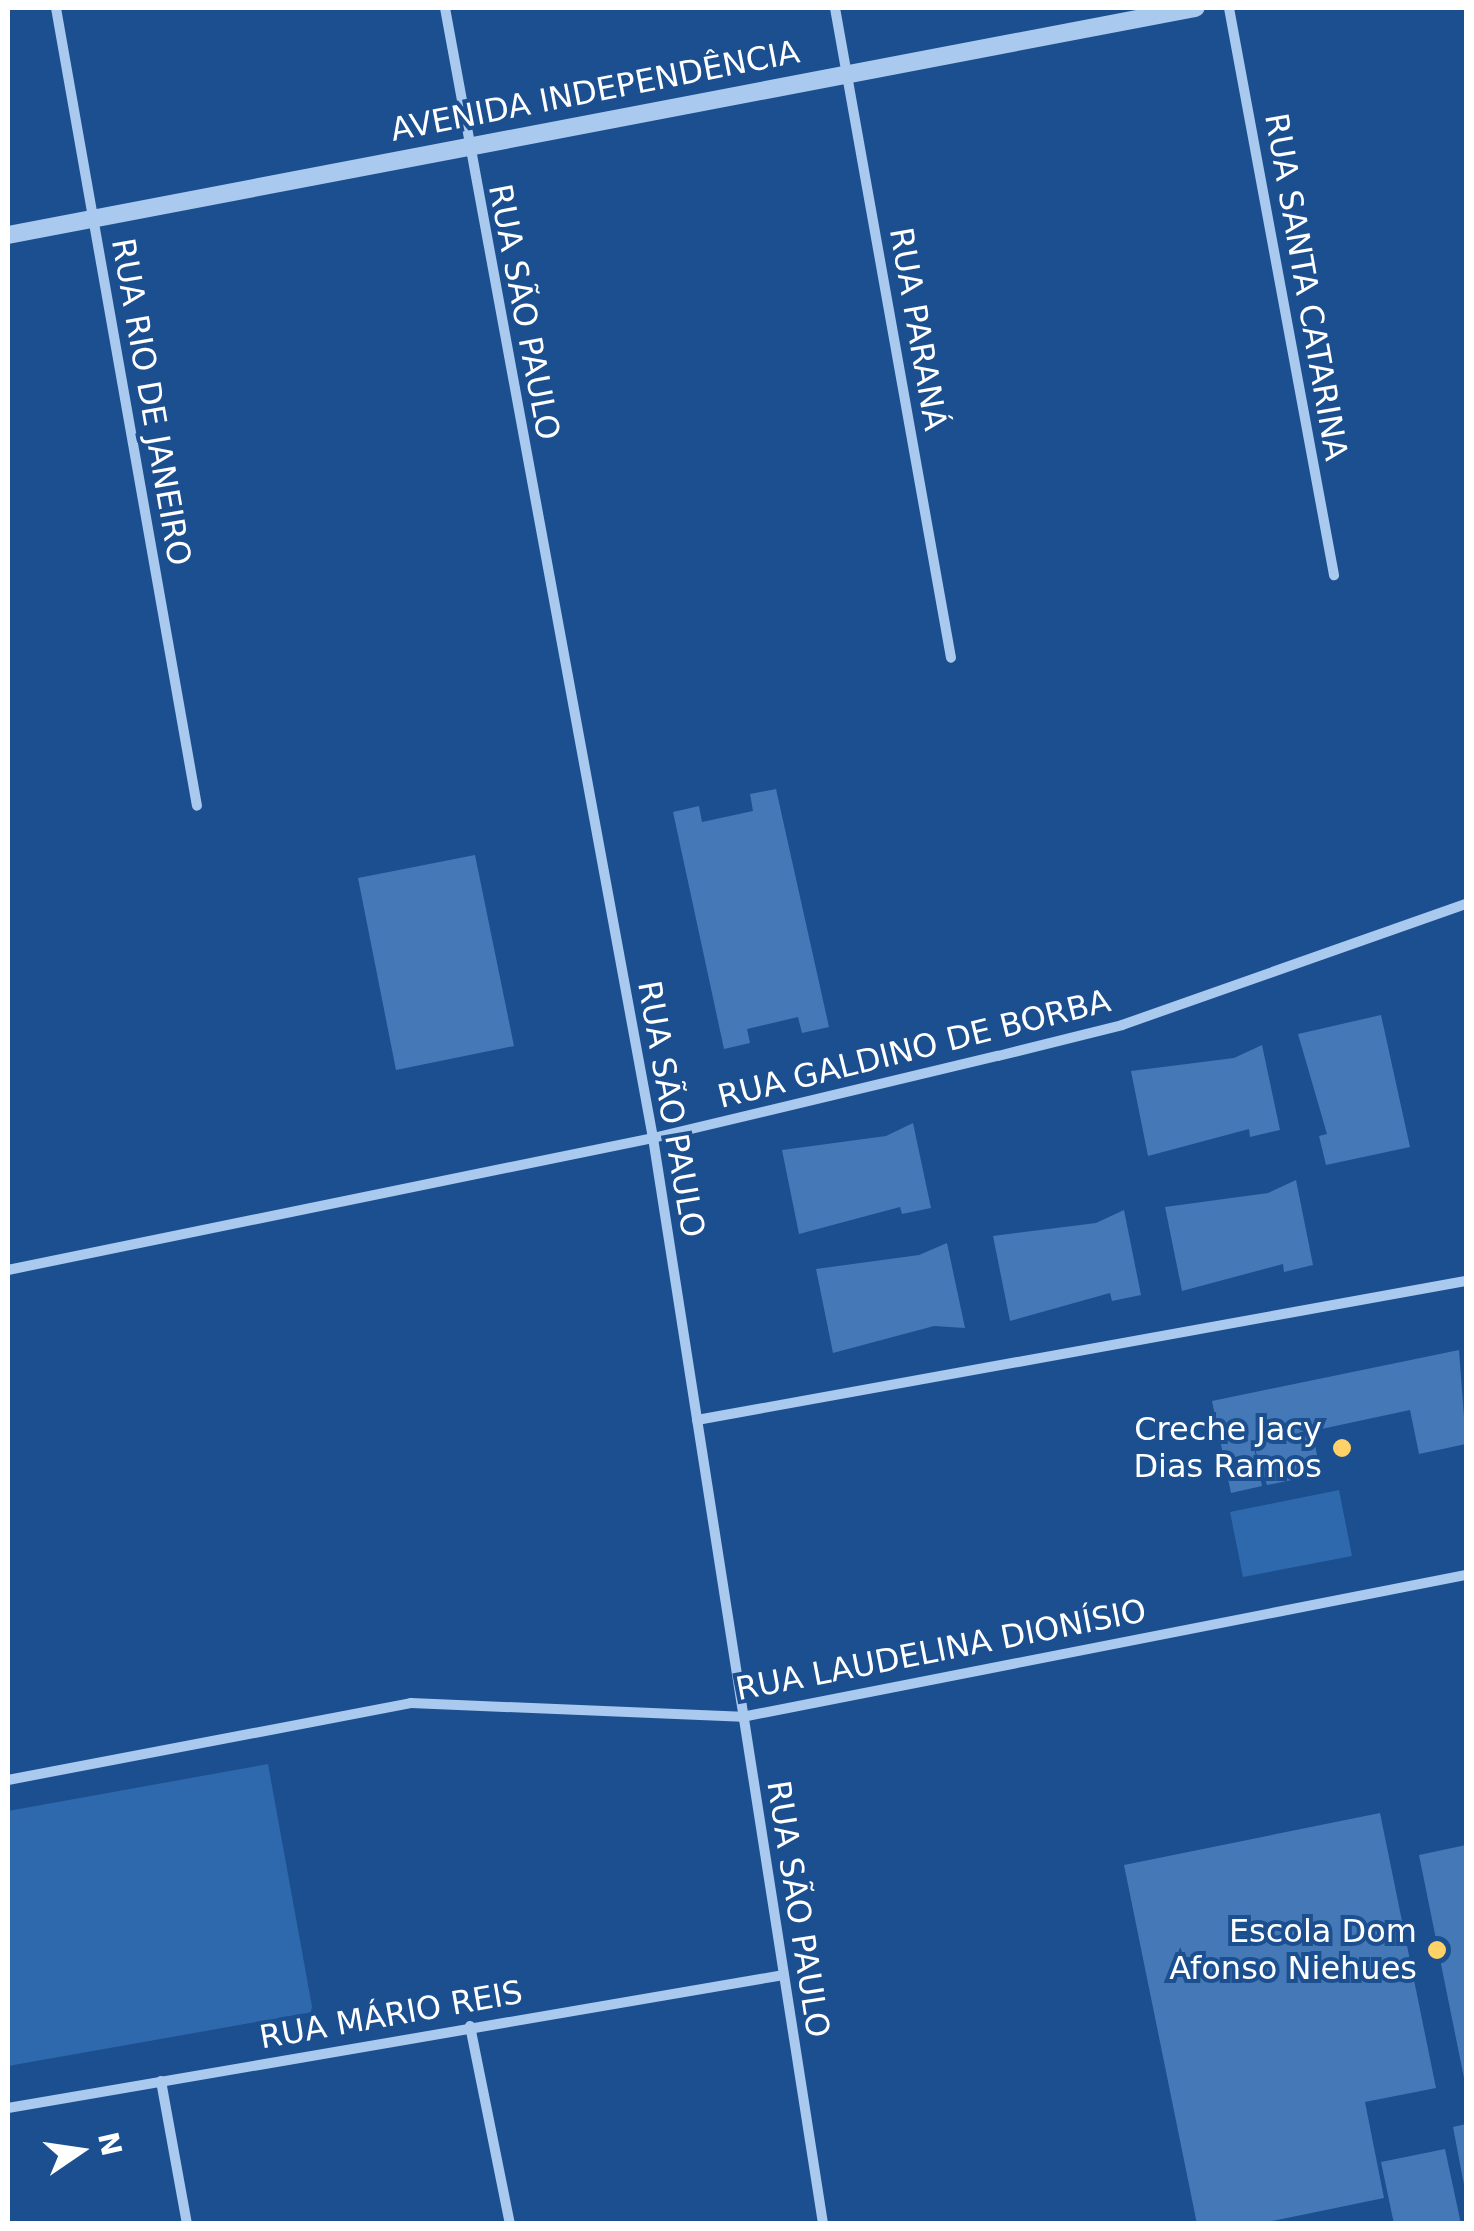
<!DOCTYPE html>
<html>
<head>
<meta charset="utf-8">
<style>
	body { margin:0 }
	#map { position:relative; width:1474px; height:2231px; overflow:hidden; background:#1b4f8f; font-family:"DejaVu Sans",sans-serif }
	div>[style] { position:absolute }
	.green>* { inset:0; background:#2e69ad }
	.building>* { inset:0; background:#4478b7 }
	.minor>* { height:10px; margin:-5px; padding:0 5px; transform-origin:5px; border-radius:5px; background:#a9c9ee }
	.tertiary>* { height:18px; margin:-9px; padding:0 9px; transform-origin:9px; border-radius:9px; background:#a9c9ee }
	.dots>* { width:28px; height:28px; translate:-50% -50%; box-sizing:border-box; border:5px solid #1b4f8f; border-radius:50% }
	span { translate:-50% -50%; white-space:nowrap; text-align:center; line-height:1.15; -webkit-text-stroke:8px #1b4f8f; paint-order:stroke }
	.street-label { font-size:32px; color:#fff }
	.poi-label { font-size:32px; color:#fff }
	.right { translate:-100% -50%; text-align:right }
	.frame { position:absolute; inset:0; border:10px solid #fff; pointer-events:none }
	.north { position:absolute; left:30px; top:2101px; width:100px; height:100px; -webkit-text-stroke:8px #1b4f8f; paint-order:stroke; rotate:77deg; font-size:28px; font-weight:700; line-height:40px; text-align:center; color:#fff }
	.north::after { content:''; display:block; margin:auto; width:35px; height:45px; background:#fff; clip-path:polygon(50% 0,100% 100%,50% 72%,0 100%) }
</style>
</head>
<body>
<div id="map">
	<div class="green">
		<div style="clip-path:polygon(1339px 1490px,1352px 1556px,1243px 1577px,1230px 1512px)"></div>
		<div style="clip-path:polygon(268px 1764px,313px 2012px,8px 2066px,8px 1811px)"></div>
	</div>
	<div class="building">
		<div style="clip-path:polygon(776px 789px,829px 1027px,802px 1033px,798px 1017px,747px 1029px,750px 1043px,724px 1049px,673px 812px,699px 806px,702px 822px,753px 811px,750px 794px)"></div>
		<div style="clip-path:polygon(475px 855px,514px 1046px,396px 1070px,358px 878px)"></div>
		<div style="clip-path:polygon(1381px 1015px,1410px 1147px,1326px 1165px,1319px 1136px,1327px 1134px,1298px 1034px)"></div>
		<div style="clip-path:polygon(1262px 1045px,1280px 1130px,1250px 1137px,1249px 1129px,1148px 1156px,1131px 1071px,1234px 1058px)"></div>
		<div style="clip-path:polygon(913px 1123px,931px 1208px,902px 1214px,900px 1207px,799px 1234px,782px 1150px,886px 1136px)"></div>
		<div style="clip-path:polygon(1296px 1180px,1313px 1265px,1284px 1272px,1283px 1264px,1182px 1291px,1165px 1207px,1268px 1193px)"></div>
		<div style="clip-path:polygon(1124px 1210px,1141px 1295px,1112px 1301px,1110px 1293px,1010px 1321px,993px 1236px,1096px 1223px)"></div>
		<div style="clip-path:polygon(947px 1243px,965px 1328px,934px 1326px,833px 1353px,816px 1269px,919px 1255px)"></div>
		<div style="clip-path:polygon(1459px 1350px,1466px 1444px,1419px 1454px,1410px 1410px,1312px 1431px,1321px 1474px,1267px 1485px,1253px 1443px,1262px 1486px,1231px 1493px,1212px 1401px)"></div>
		<div style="clip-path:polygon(1380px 1813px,1436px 2088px,1365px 2102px,1384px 2198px,1258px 2224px,1197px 2224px,1124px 1865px)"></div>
		<div style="clip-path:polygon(1466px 1845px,1466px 2082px,1465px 2083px,1419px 1855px)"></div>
		<div style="clip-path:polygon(1466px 2124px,1466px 2190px,1465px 2190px,1453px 2127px)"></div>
		<div style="clip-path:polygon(1445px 2149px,1461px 2224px,1394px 2224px,1381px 2162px)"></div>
	</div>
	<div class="minor">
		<div style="left:56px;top:8px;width:810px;rotate:79.98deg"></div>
		<div style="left:445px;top:8px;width:1149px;rotate:79.57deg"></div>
		<div style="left:653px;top:1138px;width:1099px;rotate:81.1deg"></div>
		<div style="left:835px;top:8px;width:660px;rotate:79.88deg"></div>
		<div style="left:1229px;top:8px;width:577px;rotate:79.51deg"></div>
		<div style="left:8px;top:1270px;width:658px;rotate:-11.57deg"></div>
		<div style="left:653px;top:1138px;width:355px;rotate:-13.4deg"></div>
		<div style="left:998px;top:1056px;width:128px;rotate:-14deg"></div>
		<div style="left:1122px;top:1025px;width:365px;rotate:-19.4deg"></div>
		<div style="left:697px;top:1420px;width:781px;rotate:-10.25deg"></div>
		<div style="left:8px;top:1780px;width:410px;rotate:-10.8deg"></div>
		<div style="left:411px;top:1703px;width:331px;rotate:2.4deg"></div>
		<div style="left:742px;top:1717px;width:738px;rotate:-11.1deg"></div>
		<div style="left:470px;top:2026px;width:202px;rotate:78.6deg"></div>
		<div style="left:161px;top:2081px;width:145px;rotate:79.7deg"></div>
		<div style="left:8px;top:2108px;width:787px;rotate:-9.73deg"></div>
	</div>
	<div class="tertiary">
		<div style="left:8px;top:235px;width:1209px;rotate:-10.83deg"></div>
	</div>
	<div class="dots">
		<div style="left:1342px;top:1448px;background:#ffd166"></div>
		<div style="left:1437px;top:1950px;background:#ffd166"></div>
	</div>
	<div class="street-label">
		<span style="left:595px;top:91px;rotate:-11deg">AVENIDA INDEPENDÊNCIA</span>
		<span style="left:1306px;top:287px;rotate:80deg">RUA SANTA CATARINA</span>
		<span style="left:524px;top:312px;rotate:79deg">RUA SÃO PAULO</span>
		<span style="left:918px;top:329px;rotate:80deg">RUA PARANÁ</span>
		<span style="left:151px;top:402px;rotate:80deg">RUA RIO DE JANEIRO</span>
		<span style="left:914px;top:1049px;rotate:-14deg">RUA GALDINO DE BORBA</span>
		<span style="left:671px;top:1109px;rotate:80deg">RUA SÃO PAULO</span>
		<span style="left:941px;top:1650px;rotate:-11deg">RUA LAUDELINA DIONÍSIO</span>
		<span style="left:798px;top:1909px;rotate:81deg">RUA SÃO PAULO</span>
		<span style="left:391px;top:2015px;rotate:-10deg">RUA MÁRIO REIS</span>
	</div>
	<div class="poi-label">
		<span class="right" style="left:1322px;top:1448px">Creche Jacy<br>Dias Ramos</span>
		<span class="right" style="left:1417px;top:1950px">Escola Dom<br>Afonso Niehues</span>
	</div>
	<div class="frame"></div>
	<div class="north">N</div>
</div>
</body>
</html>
